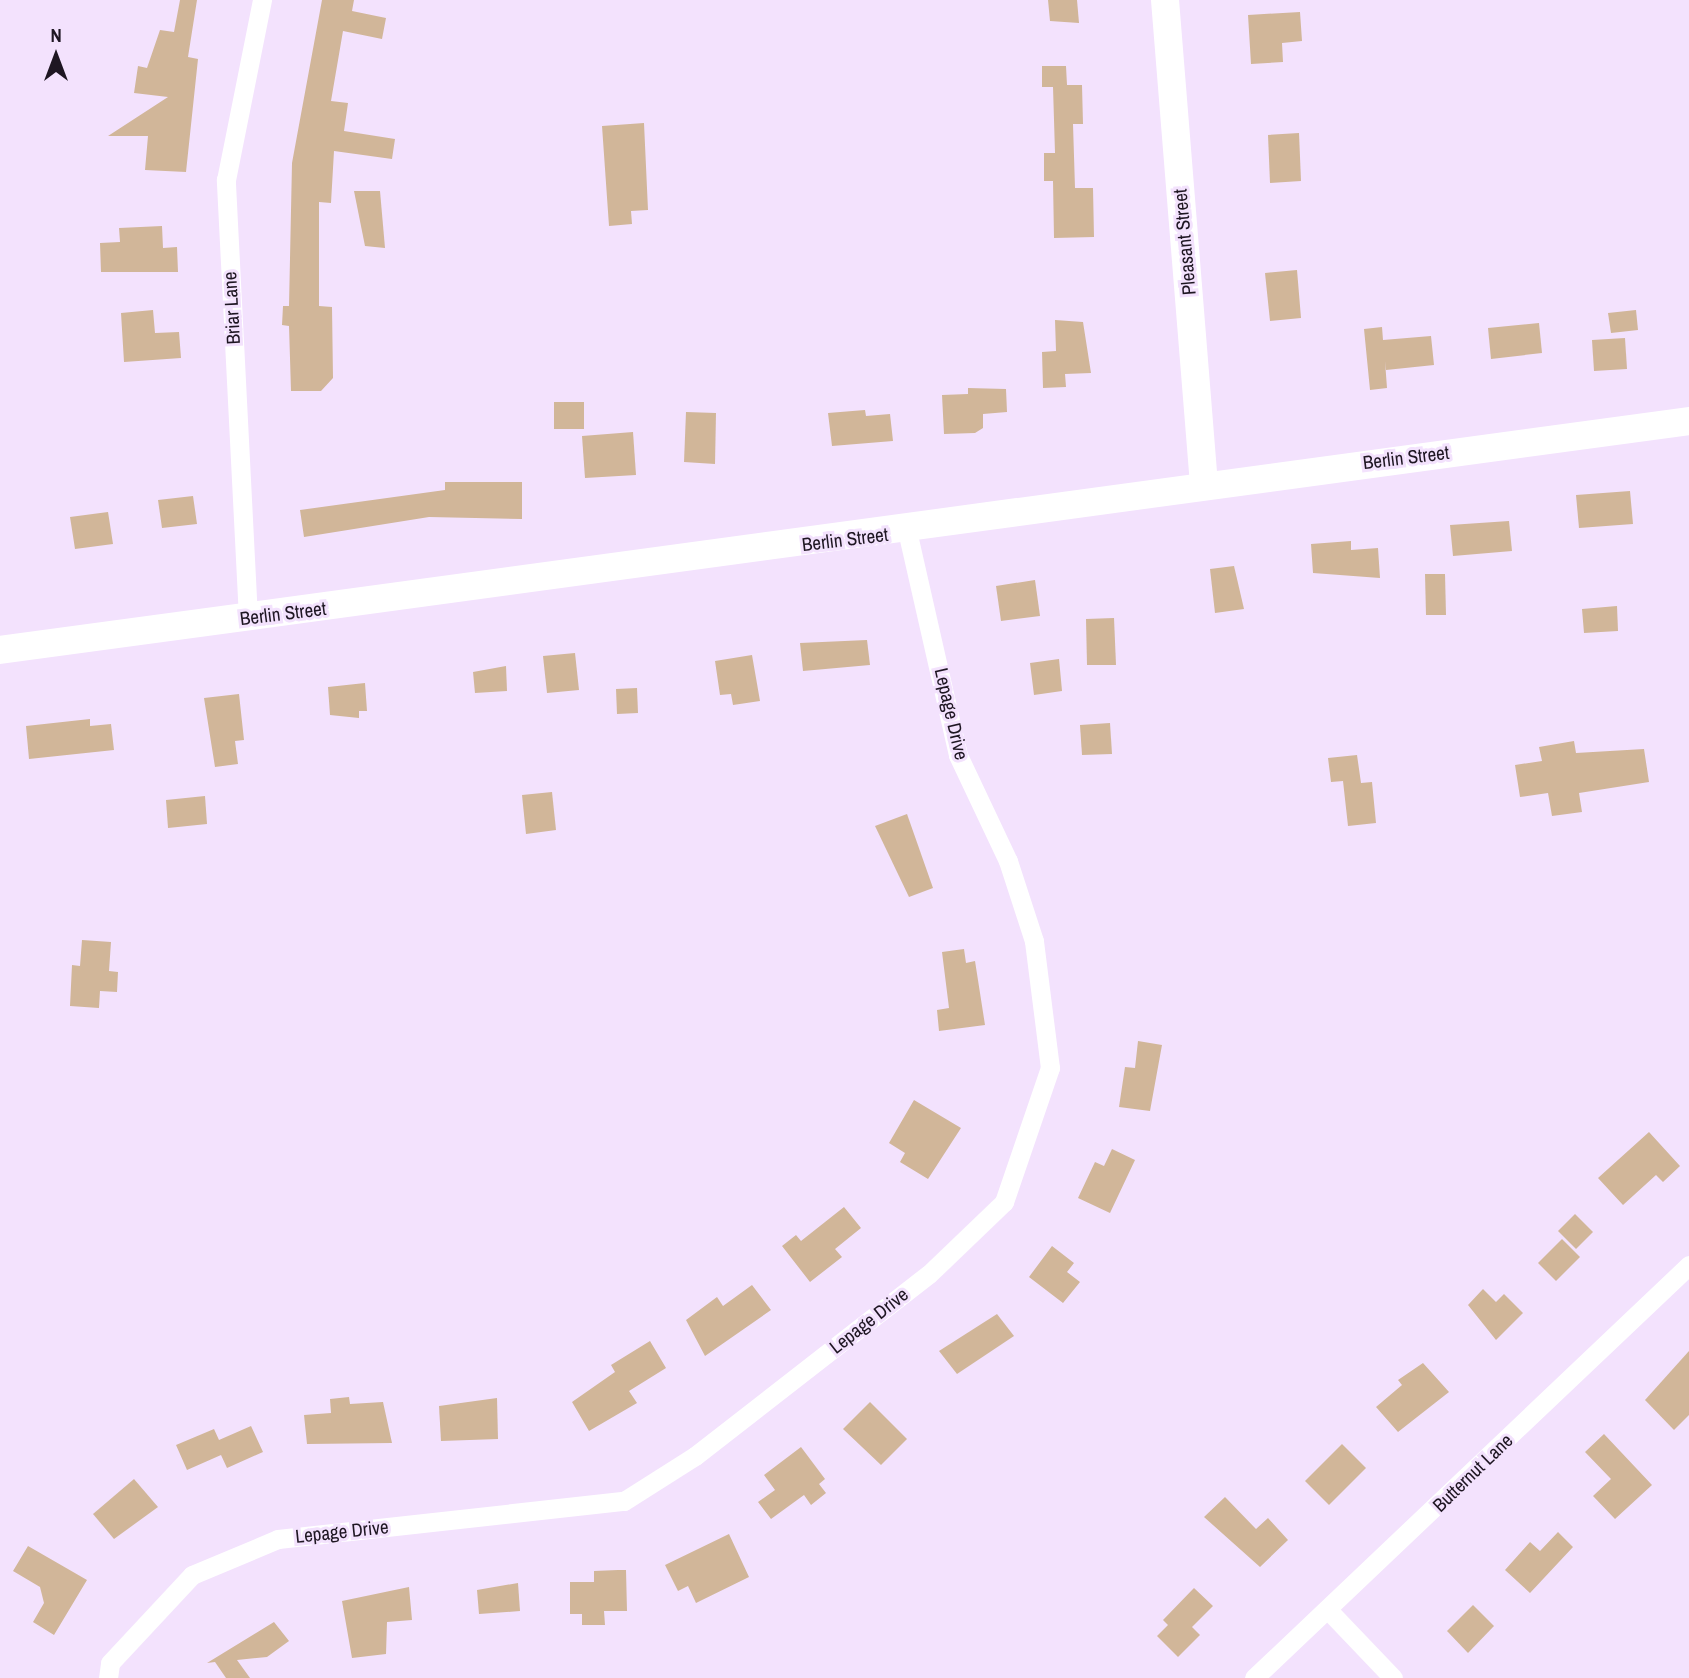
<!DOCTYPE html>
<html>
<head>
<meta charset="utf-8">
<style>
	body { margin:0 }
	#map { position:relative; width:1689px; height:1678px; overflow:hidden; background:#f3e2fd; font-family:"Archivo Narrow",sans-serif }
	div>[style] { position:absolute }
	.building>* { inset:0; background:#d1b699 }
	.street>* { height:19px; margin:-9.5px; padding:0 9.5px; transform-origin:9.5px; border-radius:9.5px; background:#fff }
	.secondary>* { height:28px; margin:-14px; padding:0 14px; transform-origin:14px; border-radius:14px; background:#fff }
	span { translate:-50% -50%; white-space:nowrap; text-align:center; line-height:1.15; -webkit-text-stroke:6px #f3e2fd; paint-order:stroke }
	.street-label { font-size:19px; color:#1e1622 }
	.north { position:absolute; left:21px; top:21px; width:70px; height:70px; -webkit-text-stroke:5px #f3e2fd; paint-order:stroke; rotate:0deg; font-size:19px; font-weight:700; line-height:28px; text-align:center; color:#1e1622 }
	.north::after { content:''; display:block; margin:auto; width:24px; height:32px; background:#1e1622; clip-path:polygon(50% 0,100% 100%,50% 72%,0 100%) }
</style>
</head>
<body>
<div id="map">
	<div class="building">
		<div style="clip-path:polygon(180px 0,197px 0,188px 57px,198px 59px,186px 172px,145px 170px,148px 136px,108px 136px,168px 97px,134px 93px,138px 66px,147px 68px,160px 30px,174px 32px)"></div>
		<div style="clip-path:polygon(322px 0,354px 0,352px 11px,386px 18px,382px 39px,343px 31px,331px 101px,348px 103px,344px 131px,395px 139px,392px 159px,334px 151px,331px 203px,319px 202px,319px 306px,332px 307px,333px 378px,321px 391px,291px 391px,289px 326px,282px 325px,283px 306px,289px 306px,292px 163px)"></div>
		<div style="clip-path:polygon(1048px 0,1077px 0,1079px 23px,1050px 21px)"></div>
		<div style="clip-path:polygon(1300px 12px,1302px 41px,1282px 43px,1283px 62px,1251px 64px,1248px 15px)"></div>
		<div style="clip-path:polygon(1042px 66px,1066px 66px,1067px 85px,1082px 85px,1083px 124px,1073px 124px,1075px 188px,1093px 188px,1094px 237px,1054px 238px,1053px 181px,1044px 181px,1044px 153px,1055px 153px,1053px 87px,1042px 87px)"></div>
		<div style="clip-path:polygon(644px 123px,648px 210px,631px 211px,632px 224px,609px 226px,602px 126px)"></div>
		<div style="clip-path:polygon(1299px 133px,1301px 181px,1270px 183px,1268px 135px)"></div>
		<div style="clip-path:polygon(354px 191px,380px 191px,385px 248px,365px 246px)"></div>
		<div style="clip-path:polygon(162px 226px,163px 248px,177px 247px,178px 272px,101px 272px,100px 243px,120px 242px,119px 228px)"></div>
		<div style="clip-path:polygon(1297px 270px,1301px 318px,1270px 321px,1265px 273px)"></div>
		<div style="clip-path:polygon(153px 310px,155px 333px,179px 332px,181px 358px,124px 362px,121px 313px)"></div>
		<div style="clip-path:polygon(1636px 310px,1638px 330px,1611px 333px,1608px 313px)"></div>
		<div style="clip-path:polygon(1055px 320px,1083px 322px,1091px 373px,1065px 374px,1066px 387px,1043px 388px,1042px 352px,1056px 351px)"></div>
		<div style="clip-path:polygon(1539px 323px,1542px 353px,1491px 359px,1488px 328px)"></div>
		<div style="clip-path:polygon(1382px 327px,1383px 340px,1431px 336px,1434px 365px,1386px 370px,1385px 361px,1387px 388px,1370px 390px,1364px 329px)"></div>
		<div style="clip-path:polygon(1625px 338px,1627px 369px,1594px 371px,1592px 340px)"></div>
		<div style="clip-path:polygon(968px 388px,1006px 389px,1007px 412px,983px 414px,983px 428px,975px 433px,944px 434px,942px 395px,968px 394px)"></div>
		<div style="clip-path:polygon(554px 402px,584px 402px,584px 429px,554px 429px)"></div>
		<div style="clip-path:polygon(865px 410px,866px 416px,890px 414px,893px 441px,832px 446px,828px 413px)"></div>
		<div style="clip-path:polygon(686px 412px,716px 413px,715px 464px,684px 462px)"></div>
		<div style="clip-path:polygon(633px 432px,636px 475px,585px 478px,582px 436px)"></div>
		<div style="clip-path:polygon(445px 482px,522px 482px,522px 519px,429px 517px,304px 537px,300px 510px,445px 490px)"></div>
		<div style="clip-path:polygon(1630px 491px,1633px 524px,1579px 528px,1576px 495px)"></div>
		<div style="clip-path:polygon(193px 496px,197px 524px,162px 528px,158px 500px)"></div>
		<div style="clip-path:polygon(108px 512px,113px 544px,75px 549px,70px 517px)"></div>
		<div style="clip-path:polygon(1509px 521px,1512px 551px,1453px 556px,1450px 525px)"></div>
		<div style="clip-path:polygon(1351px 541px,1351px 550px,1378px 548px,1380px 578px,1313px 573px,1311px 544px)"></div>
		<div style="clip-path:polygon(1234px 566px,1244px 609px,1215px 613px,1210px 569px)"></div>
		<div style="clip-path:polygon(1425px 574px,1445px 574px,1446px 615px,1426px 615px)"></div>
		<div style="clip-path:polygon(1035px 580px,1040px 616px,1001px 621px,996px 586px)"></div>
		<div style="clip-path:polygon(1617px 606px,1618px 631px,1584px 633px,1582px 609px)"></div>
		<div style="clip-path:polygon(1114px 618px,1116px 665px,1087px 665px,1086px 619px)"></div>
		<div style="clip-path:polygon(867px 640px,870px 665px,803px 671px,800px 643px)"></div>
		<div style="clip-path:polygon(575px 653px,579px 690px,547px 693px,543px 656px)"></div>
		<div style="clip-path:polygon(752px 655px,760px 701px,733px 705px,731px 694px,720px 695px,715px 661px)"></div>
		<div style="clip-path:polygon(1059px 659px,1062px 691px,1034px 695px,1030px 663px)"></div>
		<div style="clip-path:polygon(506px 666px,507px 691px,475px 693px,473px 672px)"></div>
		<div style="clip-path:polygon(365px 683px,367px 711px,359px 711px,359px 718px,330px 715px,328px 687px)"></div>
		<div style="clip-path:polygon(637px 688px,638px 713px,617px 714px,616px 689px)"></div>
		<div style="clip-path:polygon(239px 694px,244px 740px,235px 741px,238px 764px,215px 767px,204px 698px)"></div>
		<div style="clip-path:polygon(90px 719px,90px 726px,111px 724px,114px 750px,29px 759px,26px 726px)"></div>
		<div style="clip-path:polygon(1110px 723px,1112px 754px,1082px 755px,1080px 725px)"></div>
		<div style="clip-path:polygon(1574px 741px,1576px 753px,1644px 749px,1649px 782px,1579px 793px,1582px 812px,1552px 816px,1548px 793px,1520px 797px,1515px 765px,1542px 761px,1539px 747px)"></div>
		<div style="clip-path:polygon(1357px 755px,1361px 783px,1372px 782px,1376px 823px,1348px 826px,1343px 781px,1331px 782px,1328px 758px)"></div>
		<div style="clip-path:polygon(552px 792px,556px 830px,526px 834px,522px 795px)"></div>
		<div style="clip-path:polygon(205px 796px,207px 824px,168px 828px,166px 800px)"></div>
		<div style="clip-path:polygon(907px 814px,933px 888px,909px 897px,875px 826px)"></div>
		<div style="clip-path:polygon(82px 940px,111px 942px,109px 971px,118px 972px,117px 992px,100px 991px,99px 1008px,70px 1006px,72px 965px,80px 966px)"></div>
		<div style="clip-path:polygon(964px 949px,966px 963px,975px 961px,985px 1025px,939px 1031px,937px 1010px,949px 1008px,942px 952px)"></div>
		<div style="clip-path:polygon(1138px 1041px,1162px 1045px,1150px 1111px,1119px 1107px,1125px 1067px,1135px 1068px)"></div>
		<div style="clip-path:polygon(914px 1100px,961px 1128px,928px 1179px,900px 1162px,905px 1153px,889px 1143px)"></div>
		<div style="clip-path:polygon(1649px 1132px,1680px 1166px,1663px 1182px,1656px 1175px,1623px 1205px,1598px 1178px)"></div>
		<div style="clip-path:polygon(1112px 1149px,1135px 1160px,1110px 1213px,1078px 1198px,1095px 1162px,1104px 1166px)"></div>
		<div style="clip-path:polygon(844px 1207px,861px 1228px,835px 1249px,842px 1257px,810px 1282px,782px 1246px,796px 1235px,801px 1241px)"></div>
		<div style="clip-path:polygon(1575px 1214px,1593px 1232px,1576px 1249px,1558px 1231px)"></div>
		<div style="clip-path:polygon(1562px 1239px,1580px 1257px,1556px 1281px,1538px 1263px)"></div>
		<div style="clip-path:polygon(1052px 1246px,1074px 1263px,1067px 1272px,1080px 1282px,1063px 1303px,1029px 1277px)"></div>
		<div style="clip-path:polygon(752px 1285px,771px 1310px,705px 1356px,686px 1320px,717px 1297px,723px 1306px)"></div>
		<div style="clip-path:polygon(1483px 1289px,1496px 1302px,1504px 1294px,1523px 1313px,1496px 1340px,1468px 1305px)"></div>
		<div style="clip-path:polygon(997px 1314px,1014px 1336px,957px 1374px,939px 1351px)"></div>
		<div style="clip-path:polygon(650px 1341px,666px 1368px,629px 1391px,637px 1403px,589px 1431px,572px 1402px,615px 1372px,611px 1365px)"></div>
		<div style="clip-path:polygon(1689px 1351px,1689px 1415px,1674px 1430px,1645px 1400px)"></div>
		<div style="clip-path:polygon(1423px 1363px,1449px 1392px,1398px 1432px,1376px 1407px,1402px 1385px,1398px 1380px)"></div>
		<div style="clip-path:polygon(349px 1397px,350px 1404px,383px 1402px,392px 1443px,307px 1444px,304px 1415px,331px 1413px,330px 1399px)"></div>
		<div style="clip-path:polygon(497px 1398px,498px 1439px,441px 1441px,439px 1406px)"></div>
		<div style="clip-path:polygon(870px 1402px,907px 1439px,881px 1465px,843px 1429px)"></div>
		<div style="clip-path:polygon(251px 1426px,263px 1452px,227px 1468px,221px 1455px,187px 1470px,176px 1445px,214px 1429px,219px 1440px)"></div>
		<div style="clip-path:polygon(1604px 1434px,1652px 1485px,1615px 1519px,1593px 1496px,1611px 1479px,1585px 1452px)"></div>
		<div style="clip-path:polygon(1342px 1444px,1366px 1468px,1329px 1505px,1305px 1481px)"></div>
		<div style="clip-path:polygon(801px 1447px,825px 1479px,819px 1484px,826px 1493px,811px 1505px,804px 1495px,771px 1519px,758px 1502px,775px 1490px,764px 1475px)"></div>
		<div style="clip-path:polygon(134px 1479px,158px 1507px,114px 1539px,93px 1514px)"></div>
		<div style="clip-path:polygon(1225px 1497px,1256px 1529px,1268px 1518px,1288px 1540px,1260px 1567px,1204px 1517px)"></div>
		<div style="clip-path:polygon(1558px 1532px,1573px 1547px,1530px 1593px,1505px 1570px,1530px 1542px,1540px 1551px)"></div>
		<div style="clip-path:polygon(729px 1534px,749px 1577px,696px 1603px,688px 1586px,678px 1591px,665px 1565px)"></div>
		<div style="clip-path:polygon(28px 1546px,87px 1580px,54px 1635px,33px 1622px,44px 1603px,40px 1587px,13px 1571px)"></div>
		<div style="clip-path:polygon(618px 1570px,626px 1570px,627px 1611px,604px 1611px,605px 1625px,582px 1625px,582px 1614px,570px 1614px,570px 1582px,594px 1582px,594px 1571px)"></div>
		<div style="clip-path:polygon(518px 1583px,520px 1611px,479px 1614px,477px 1590px)"></div>
		<div style="clip-path:polygon(409px 1587px,412px 1620px,387px 1622px,386px 1654px,352px 1658px,342px 1601px)"></div>
		<div style="clip-path:polygon(1194px 1588px,1213px 1606px,1192px 1627px,1200px 1635px,1178px 1657px,1157px 1636px,1168px 1625px,1163px 1620px)"></div>
		<div style="clip-path:polygon(1473px 1605px,1494px 1626px,1468px 1653px,1447px 1631px)"></div>
		<div style="clip-path:polygon(274px 1622px,289px 1641px,267px 1657px,237px 1660px,250px 1678px,226px 1678px,215px 1662px,207px 1663px)"></div>
	</div>
	<div class="street">
		<div style="left:248px;top:618px;width:439px;rotate:-92.9deg"></div>
		<div style="left:226px;top:180px;width:184px;rotate:-78.7deg"></div>
		<div style="left:1330px;top:1612px;width:91px;rotate:46.3deg"></div>
		<div style="left:108px;top:1678px;width:15px;rotate:-82deg"></div>
		<div style="left:110px;top:1663px;width:120px;rotate:-47deg"></div>
		<div style="left:192px;top:1575px;width:93px;rotate:-22.7deg"></div>
		<div style="left:278px;top:1539px;width:348px;rotate:-6.3deg"></div>
		<div style="left:624px;top:1501px;width:84px;rotate:-32.4deg"></div>
		<div style="left:695px;top:1456px;width:296px;rotate:-37.9deg"></div>
		<div style="left:929px;top:1274px;width:104px;rotate:-43.8deg"></div>
		<div style="left:1004px;top:1202px;width:142px;rotate:-71.1deg"></div>
		<div style="left:1050px;top:1068px;width:128px;rotate:-97.2deg"></div>
		<div style="left:1034px;top:941px;width:84px;rotate:-108deg"></div>
		<div style="left:1008px;top:861px;width:117px;rotate:-115.3deg"></div>
		<div style="left:958px;top:755px;width:230px;rotate:-102.8deg"></div>
		<div style="left:1254px;top:1678px;width:600px;rotate:-43.51deg"></div>
	</div>
	<div class="secondary">
		<div style="left:1165px;top:0;width:485px;rotate:85.4deg"></div>
		<div style="left:0;top:650px;width:1704px;rotate:-7.72deg"></div>
	</div>
	<div class="street-label">
		<span style="left:1185px;top:242px;rotate:-95deg">Pleasant Street</span>
		<span style="left:232px;top:308px;rotate:-93deg">Briar Lane</span>
		<span style="left:1406px;top:458px;rotate:-7deg">Berlin Street</span>
		<span style="left:845px;top:540px;rotate:-7deg">Berlin Street</span>
		<span style="left:283px;top:614px;rotate:-7deg">Berlin Street</span>
		<span style="left:951px;top:714px;rotate:77deg">Lepage Drive</span>
		<span style="left:869px;top:1321px;rotate:-38deg">Lepage Drive</span>
		<span style="left:1473px;top:1473px;rotate:-44deg">Butternut Lane</span>
		<span style="left:342px;top:1532px;rotate:-6deg">Lepage Drive</span>
	</div>
	<div class="north">N</div>
</div>
</body>
</html>
